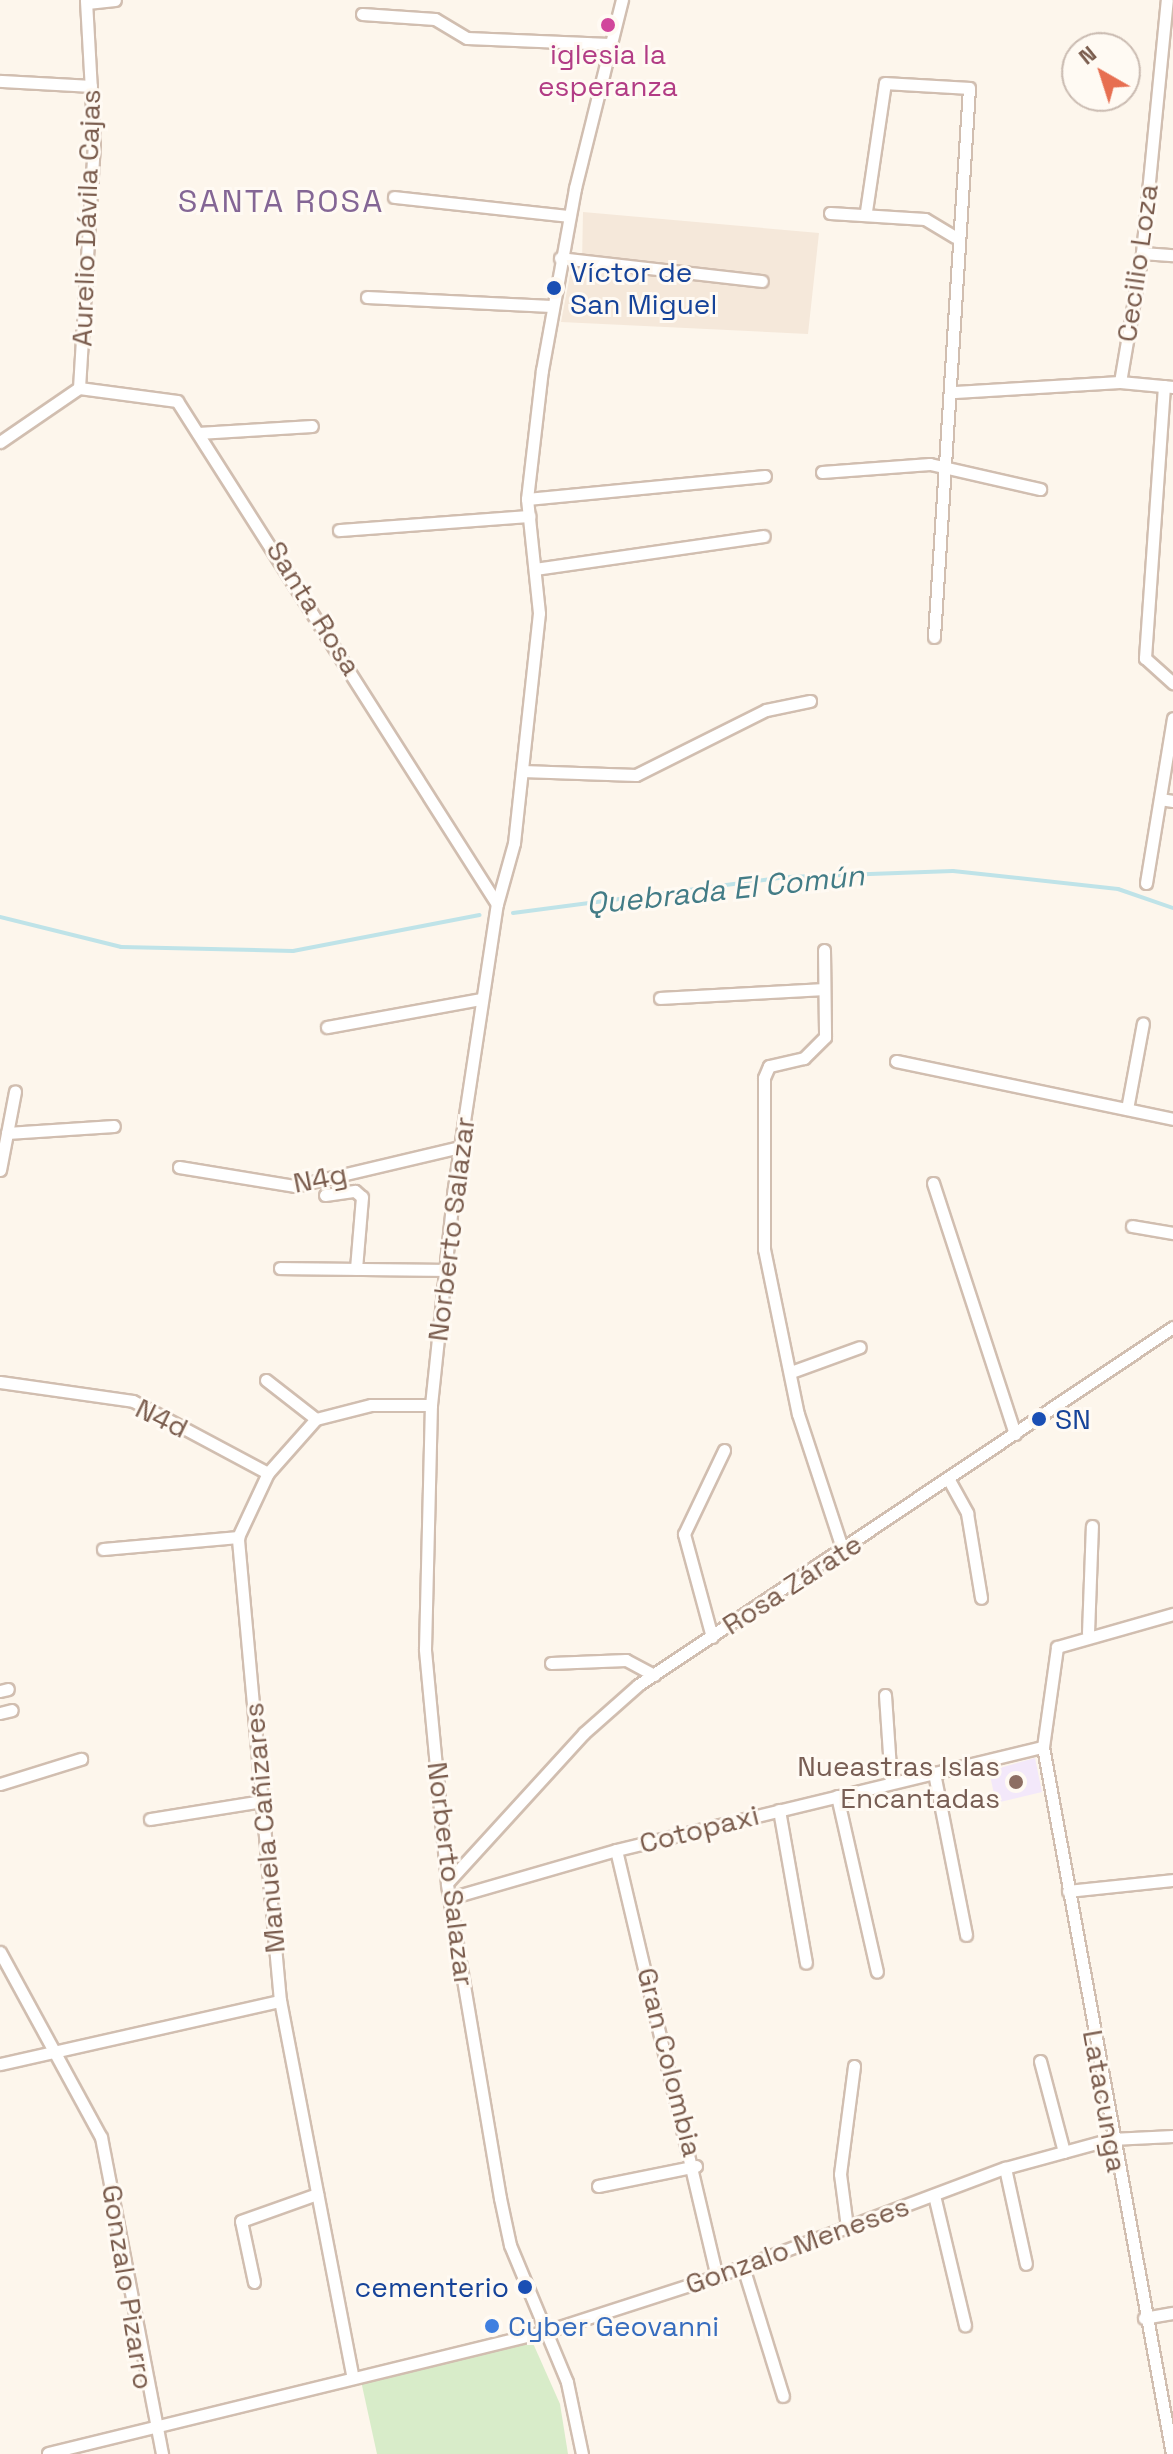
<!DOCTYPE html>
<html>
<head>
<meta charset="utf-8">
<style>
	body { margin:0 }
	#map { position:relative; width:1173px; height:2454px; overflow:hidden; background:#fdf6ec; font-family:"Space Grotesk",sans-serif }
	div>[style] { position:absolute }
	.residential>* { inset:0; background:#f5e8da }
	.education>* { inset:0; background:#f3e8fa }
	.green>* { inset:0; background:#d8ecc9 }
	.stream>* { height:4px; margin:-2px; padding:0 2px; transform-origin:2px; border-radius:2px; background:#bfe3e8 }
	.roads { filter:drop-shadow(2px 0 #d1beb0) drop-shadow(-2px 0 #d1beb0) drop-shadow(0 2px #d1beb0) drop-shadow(0 -2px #d1beb0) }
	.minor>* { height:11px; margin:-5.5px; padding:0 5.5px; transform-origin:5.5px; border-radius:5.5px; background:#fff }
	.dots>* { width:22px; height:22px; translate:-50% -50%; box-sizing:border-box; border:4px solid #fffaf3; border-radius:50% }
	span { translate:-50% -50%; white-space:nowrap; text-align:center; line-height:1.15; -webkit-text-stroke:6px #fffaf3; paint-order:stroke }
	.hotel-label { font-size:28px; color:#b23c85 }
	.street-label { font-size:28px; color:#7a5c4d }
	.transit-label { font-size:28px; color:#164399 }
	.left { translate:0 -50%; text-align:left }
	.right { translate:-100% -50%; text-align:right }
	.education-label { font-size:28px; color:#785e54 }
	.shop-label { font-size:28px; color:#366cbe }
	.water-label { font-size:30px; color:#437c86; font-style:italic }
	.quarter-label { font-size:32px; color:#846695; letter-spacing:2px }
	.north { position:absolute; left:1061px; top:32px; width:80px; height:80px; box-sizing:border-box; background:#fffaf3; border:2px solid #cabbb1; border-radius:50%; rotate:321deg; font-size:22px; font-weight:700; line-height:32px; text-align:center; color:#7a5c4d }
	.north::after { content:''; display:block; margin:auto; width:28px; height:36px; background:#e76f51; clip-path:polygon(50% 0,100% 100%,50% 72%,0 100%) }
</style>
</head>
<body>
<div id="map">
	<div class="residential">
		<div style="clip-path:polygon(583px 212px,819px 233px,808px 334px,561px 322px,570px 275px,582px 263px)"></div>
	</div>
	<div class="education">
		<div style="clip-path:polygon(1035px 1758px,1042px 1792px,996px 1803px,989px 1771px)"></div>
	</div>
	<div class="green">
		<div style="clip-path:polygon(532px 2341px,560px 2404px,568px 2454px,377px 2454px,361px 2381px)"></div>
	</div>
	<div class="stream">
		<div style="left:513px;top:913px;width:276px;rotate:-7.5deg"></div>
		<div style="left:787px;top:877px;width:166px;rotate:-2.1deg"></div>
		<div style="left:953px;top:871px;width:166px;rotate:6.2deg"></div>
		<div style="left:1118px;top:889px;width:58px;rotate:19.1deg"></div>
		<div style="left:0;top:917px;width:125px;rotate:13.9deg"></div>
		<div style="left:121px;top:947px;width:172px;rotate:1.3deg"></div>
		<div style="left:293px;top:951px;width:190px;rotate:-10.9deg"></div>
	</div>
	<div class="roads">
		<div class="minor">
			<div style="left:87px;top:3px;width:28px;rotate:-6deg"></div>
			<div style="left:362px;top:14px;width:73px;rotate:3.9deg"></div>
			<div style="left:435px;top:19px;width:37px;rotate:31deg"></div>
			<div style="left:467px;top:38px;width:143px;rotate:2.4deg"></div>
			<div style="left:0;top:81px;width:91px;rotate:3.1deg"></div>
			<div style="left:394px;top:197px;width:176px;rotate:6.2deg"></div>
			<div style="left:866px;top:211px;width:129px;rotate:-81.6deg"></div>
			<div style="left:885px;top:83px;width:84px;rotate:3.4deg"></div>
			<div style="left:969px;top:88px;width:550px;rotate:93.65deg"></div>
			<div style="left:830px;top:213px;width:95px;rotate:3.6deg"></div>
			<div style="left:925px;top:219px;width:35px;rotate:31deg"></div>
			<div style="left:1142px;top:253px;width:31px;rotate:4deg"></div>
			<div style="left:560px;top:258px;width:203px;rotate:6.5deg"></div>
			<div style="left:367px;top:297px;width:184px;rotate:2.8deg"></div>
			<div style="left:1120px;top:382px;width:131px;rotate:-80.3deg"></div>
			<div style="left:1142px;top:253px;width:254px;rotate:-84.4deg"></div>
			<div style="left:1164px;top:386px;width:273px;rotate:94deg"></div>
			<div style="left:1145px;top:658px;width:38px;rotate:42deg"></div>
			<div style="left:79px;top:388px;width:99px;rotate:7.6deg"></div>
			<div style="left:177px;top:401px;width:596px;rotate:57.54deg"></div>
			<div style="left:79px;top:388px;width:244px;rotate:-86.5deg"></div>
			<div style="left:94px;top:144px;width:144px;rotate:-93.2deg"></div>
			<div style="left:955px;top:392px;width:165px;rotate:-3.5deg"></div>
			<div style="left:1120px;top:382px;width:53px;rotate:5.4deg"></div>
			<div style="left:198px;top:433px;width:114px;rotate:-3.5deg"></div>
			<div style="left:0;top:442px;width:96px;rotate:-34.4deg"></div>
			<div style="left:822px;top:472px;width:108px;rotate:-4.2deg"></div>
			<div style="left:930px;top:464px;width:113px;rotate:12.8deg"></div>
			<div style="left:527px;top:499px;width:239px;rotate:-5.5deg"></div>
			<div style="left:339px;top:530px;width:191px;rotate:-4.2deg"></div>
			<div style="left:535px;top:569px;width:231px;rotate:-8.2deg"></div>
			<div style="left:522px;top:771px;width:114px;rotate:2deg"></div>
			<div style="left:636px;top:775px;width:145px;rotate:-26.6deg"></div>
			<div style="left:766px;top:710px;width:45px;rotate:-11.6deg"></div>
			<div style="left:1160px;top:799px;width:13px;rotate:9deg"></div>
			<div style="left:1146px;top:883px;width:167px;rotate:-80.7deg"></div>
			<div style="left:824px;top:950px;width:87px;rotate:89.3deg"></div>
			<div style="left:825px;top:1037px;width:30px;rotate:135deg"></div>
			<div style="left:804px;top:1058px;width:36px;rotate:167deg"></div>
			<div style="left:769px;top:1066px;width:13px;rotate:113deg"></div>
			<div style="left:764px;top:1078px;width:171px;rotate:90deg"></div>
			<div style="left:764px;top:1249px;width:168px;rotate:78.4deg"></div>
			<div style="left:798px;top:1414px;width:144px;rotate:71.8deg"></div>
			<div style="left:660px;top:998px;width:164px;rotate:-3.1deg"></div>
			<div style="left:327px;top:1027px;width:157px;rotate:-10.3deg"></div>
			<div style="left:896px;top:1061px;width:283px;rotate:11.8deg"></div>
			<div style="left:1127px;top:1109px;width:87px;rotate:-79.5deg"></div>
			<div style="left:7px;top:1133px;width:107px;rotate:-3.7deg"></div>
			<div style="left:179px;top:1167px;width:118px;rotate:9.3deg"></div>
			<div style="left:295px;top:1186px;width:170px;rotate:-13.3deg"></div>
			<div style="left:0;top:1170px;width:80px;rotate:-79.2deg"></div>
			<div style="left:933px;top:1183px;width:264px;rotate:71.9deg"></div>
			<div style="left:325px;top:1195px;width:30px;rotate:-8deg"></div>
			<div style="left:355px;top:1191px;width:9px;rotate:41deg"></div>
			<div style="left:362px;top:1197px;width:72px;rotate:94.8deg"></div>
			<div style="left:1132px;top:1226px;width:42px;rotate:9.7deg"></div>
			<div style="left:280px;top:1268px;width:165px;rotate:0.7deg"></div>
			<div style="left:791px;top:1372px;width:73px;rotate:-19.9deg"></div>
			<div style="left:266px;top:1380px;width:63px;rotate:38deg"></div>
			<div style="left:0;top:1382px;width:134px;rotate:8.1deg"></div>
			<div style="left:133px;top:1401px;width:153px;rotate:28.1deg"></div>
			<div style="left:949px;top:1480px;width:38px;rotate:61deg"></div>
			<div style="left:967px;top:1513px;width:86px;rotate:80.6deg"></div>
			<div style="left:103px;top:1549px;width:136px;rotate:-5.1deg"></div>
			<div style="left:1088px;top:1633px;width:107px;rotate:-87.9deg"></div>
			<div style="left:712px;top:1637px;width:107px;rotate:-105.2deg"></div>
			<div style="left:684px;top:1534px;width:93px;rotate:-64.5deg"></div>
			<div style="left:551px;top:1663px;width:75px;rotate:-2.3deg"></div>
			<div style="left:626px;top:1660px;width:32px;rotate:28deg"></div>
			<div style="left:0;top:1691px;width:8px;rotate:-14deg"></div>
			<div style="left:885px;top:1695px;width:88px;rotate:86.1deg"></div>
			<div style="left:0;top:1713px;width:12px;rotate:-14deg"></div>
			<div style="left:934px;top:1773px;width:165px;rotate:78.8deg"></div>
			<div style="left:0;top:1784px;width:85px;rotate:-17.2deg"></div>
			<div style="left:837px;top:1796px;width:180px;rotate:77.2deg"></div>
			<div style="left:779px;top:1810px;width:155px;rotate:80deg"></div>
			<div style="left:150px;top:1819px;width:113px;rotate:-9.1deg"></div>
			<div style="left:616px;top:1850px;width:438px;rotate:76.7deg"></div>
			<div style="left:447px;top:1883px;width:203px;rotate:-47.6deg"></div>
			<div style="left:584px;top:1733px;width:72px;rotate:-41.6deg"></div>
			<div style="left:638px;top:1685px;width:644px;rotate:-33.79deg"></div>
			<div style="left:1068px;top:1891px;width:106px;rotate:-6deg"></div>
			<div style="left:450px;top:1898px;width:173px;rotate:-16.1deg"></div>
			<div style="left:616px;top:1850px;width:439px;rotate:-13.6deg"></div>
			<div style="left:0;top:1952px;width:211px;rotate:61.4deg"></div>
			<div style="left:101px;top:2137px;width:323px;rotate:79.1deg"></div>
			<div style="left:1040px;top:2061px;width:94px;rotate:75.2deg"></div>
			<div style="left:0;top:2064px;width:287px;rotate:-12.7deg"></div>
			<div style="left:1005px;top:2168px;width:98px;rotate:77.7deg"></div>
			<div style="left:598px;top:2186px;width:100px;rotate:-11.5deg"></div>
			<div style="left:934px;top:2195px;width:134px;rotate:76.6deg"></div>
			<div style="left:847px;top:2227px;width:53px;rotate:-97.5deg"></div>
			<div style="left:840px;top:2174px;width:109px;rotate:-82.6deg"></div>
			<div style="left:743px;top:2267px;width:135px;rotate:72.8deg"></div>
			<div style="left:254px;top:2282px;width:62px;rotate:-102deg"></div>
			<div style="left:241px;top:2221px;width:81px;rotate:-19.6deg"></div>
			<div style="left:1144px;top:2318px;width:29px;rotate:-10deg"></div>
			<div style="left:352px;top:2374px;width:380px;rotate:-100.9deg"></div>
			<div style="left:280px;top:2001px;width:466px;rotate:-95.2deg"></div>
			<div style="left:238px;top:1537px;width:71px;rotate:-64.9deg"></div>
			<div style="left:268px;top:1473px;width:72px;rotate:-48.4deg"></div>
			<div style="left:316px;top:1419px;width:57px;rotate:-14.3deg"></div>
			<div style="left:371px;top:1405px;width:60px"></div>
			<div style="left:48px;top:2453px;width:514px;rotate:-13.74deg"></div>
			<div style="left:547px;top:2331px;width:179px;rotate:-17.9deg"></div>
			<div style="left:717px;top:2276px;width:308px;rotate:-20.6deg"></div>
			<div style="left:1005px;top:2168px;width:110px;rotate:-15.3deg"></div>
			<div style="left:1111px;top:2139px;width:62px;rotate:-2.8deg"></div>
			<div style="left:582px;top:2454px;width:74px;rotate:-101.8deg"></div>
			<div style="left:567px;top:2382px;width:148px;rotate:-112.6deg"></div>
			<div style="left:510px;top:2245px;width:48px;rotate:-102deg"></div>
			<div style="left:500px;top:2198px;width:319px;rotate:-99.6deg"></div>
			<div style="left:447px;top:1883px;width:235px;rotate:-95.4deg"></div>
			<div style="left:425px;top:1649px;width:244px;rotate:-88.6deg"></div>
			<div style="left:431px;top:1405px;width:212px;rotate:-84deg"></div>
			<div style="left:453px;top:1194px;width:293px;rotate:-81.4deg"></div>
			<div style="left:497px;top:904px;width:63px;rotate:-74.4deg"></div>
			<div style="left:514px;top:843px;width:231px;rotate:-83.8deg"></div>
			<div style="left:539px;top:613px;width:115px;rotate:-96deg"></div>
			<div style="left:527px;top:499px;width:130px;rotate:-83.4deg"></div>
			<div style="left:542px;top:370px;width:185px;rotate:-79.7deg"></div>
			<div style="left:575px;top:188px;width:194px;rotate:-76deg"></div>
			<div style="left:1172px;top:2454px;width:719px;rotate:-100.34deg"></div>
			<div style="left:1043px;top:1747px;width:101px;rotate:-82deg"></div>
			<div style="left:1057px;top:1647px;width:121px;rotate:-15.9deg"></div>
		</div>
	</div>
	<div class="dots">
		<div style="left:608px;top:25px;background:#d1479c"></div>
		<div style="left:554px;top:288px;background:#1a4fb4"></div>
		<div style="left:1039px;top:1419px;background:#1a4fb4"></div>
		<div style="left:1016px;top:1782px;background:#8d6e63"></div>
		<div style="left:525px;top:2287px;background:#1a4fb4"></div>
		<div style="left:492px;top:2326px;background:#3f7fe0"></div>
	</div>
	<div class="hotel-label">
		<span style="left:608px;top:70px">iglesia la<br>esperanza</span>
	</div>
	<div class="street-label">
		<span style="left:86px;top:218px;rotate:-88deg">Aurelio Dávila Cajas</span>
		<span style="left:1137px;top:263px;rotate:-82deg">Cecilio Loza</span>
		<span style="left:314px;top:608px;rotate:58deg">Santa Rosa</span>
		<span style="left:320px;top:1178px;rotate:-11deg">N4g</span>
		<span style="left:451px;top:1229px;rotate:-83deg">Norberto Salazar</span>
		<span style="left:162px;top:1418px;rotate:26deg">N4d</span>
		<span style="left:792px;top:1584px;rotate:-33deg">Rosa Zárate</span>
		<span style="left:264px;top:1828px;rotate:-95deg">Manuela Cañizares</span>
		<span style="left:699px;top:1829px;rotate:-14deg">Cotopaxi</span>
		<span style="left:451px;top:1874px;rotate:83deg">Norberto Salazar</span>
		<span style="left:670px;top:2062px;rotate:76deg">Gran Colombia</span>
		<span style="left:1105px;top:2101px;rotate:80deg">Latacunga</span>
		<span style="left:797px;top:2245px;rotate:-20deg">Gonzalo Meneses</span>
		<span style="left:128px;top:2287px;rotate:81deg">Gonzalo Pizarro</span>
	</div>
	<div class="transit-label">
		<span class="left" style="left:570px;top:288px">Víctor de<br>San Miguel</span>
		<span class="left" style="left:1055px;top:1419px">SN</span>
		<span class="right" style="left:509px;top:2287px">cementerio</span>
	</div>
	<div class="education-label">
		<span class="right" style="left:1000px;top:1782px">Nueastras Islas<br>Encantadas</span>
	</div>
	<div class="shop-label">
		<span class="left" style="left:508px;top:2326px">Cyber Geovanni</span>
	</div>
	<div class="water-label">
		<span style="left:725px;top:890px;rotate:-6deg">Quebrada El Común</span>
	</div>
	<div class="quarter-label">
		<span style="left:281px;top:201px">SANTA ROSA</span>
	</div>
	<div class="north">N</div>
</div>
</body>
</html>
